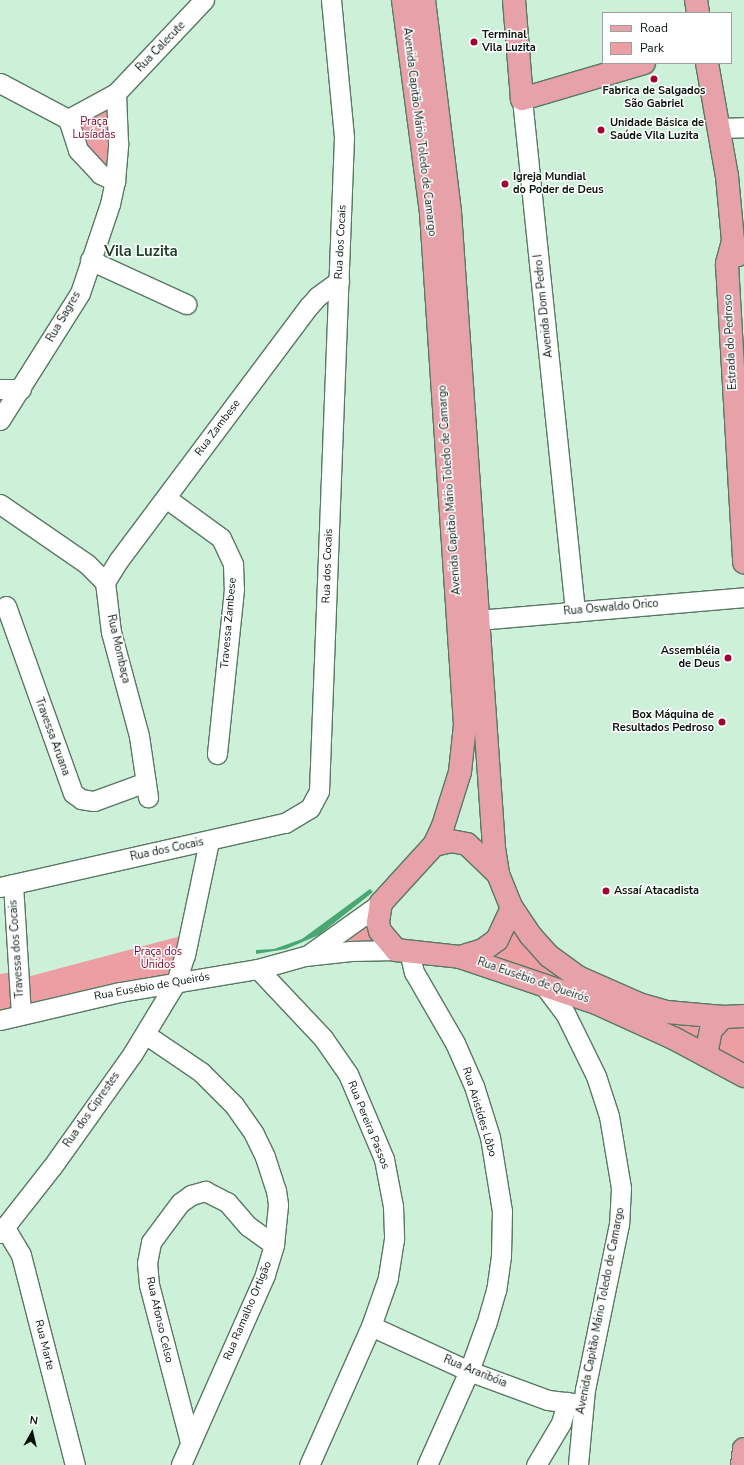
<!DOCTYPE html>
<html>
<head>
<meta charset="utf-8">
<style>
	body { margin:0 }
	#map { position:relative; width:744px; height:1465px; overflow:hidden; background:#cdf0d8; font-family:"Nunito Sans",sans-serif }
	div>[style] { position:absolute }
	.green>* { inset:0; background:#ed9ea3 }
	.water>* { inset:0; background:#48a772 }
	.roads { filter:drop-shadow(1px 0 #597864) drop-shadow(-1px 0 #597864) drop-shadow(0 1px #597864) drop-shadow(0 -1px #597864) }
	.minor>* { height:19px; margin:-9.5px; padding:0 9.5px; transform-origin:9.5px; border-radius:9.5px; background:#fff }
	.major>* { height:22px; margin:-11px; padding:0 11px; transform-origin:11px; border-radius:11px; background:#e6a1a9 }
	.dots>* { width:11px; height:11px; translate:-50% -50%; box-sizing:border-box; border:2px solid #fff; border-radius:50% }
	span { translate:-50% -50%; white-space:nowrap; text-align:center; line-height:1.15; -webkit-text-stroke:3px #fff; paint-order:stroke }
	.poi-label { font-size:11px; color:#08140d; font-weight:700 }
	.left { translate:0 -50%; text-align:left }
	.right { translate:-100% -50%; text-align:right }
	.street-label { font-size:11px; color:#08140d }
	.park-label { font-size:11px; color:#7c0026 }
	.district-label { font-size:15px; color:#22402e; font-weight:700 }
	.legend { position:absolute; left:602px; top:12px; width:130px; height:52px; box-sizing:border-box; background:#fff; border:1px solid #9ca19e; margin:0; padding:5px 7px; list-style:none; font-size:12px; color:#08140d }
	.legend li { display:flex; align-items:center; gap:8px; height:20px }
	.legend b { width:20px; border:1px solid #9ca19e }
	.north { position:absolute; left:12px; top:1413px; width:40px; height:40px; -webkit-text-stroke:3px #fff; paint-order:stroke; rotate:8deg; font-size:11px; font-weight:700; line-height:16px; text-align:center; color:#08140d }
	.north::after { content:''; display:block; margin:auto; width:14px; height:18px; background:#08140d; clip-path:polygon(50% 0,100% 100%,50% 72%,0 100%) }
</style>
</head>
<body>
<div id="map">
	<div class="green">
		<div style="clip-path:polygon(110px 104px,109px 171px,93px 159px,76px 122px)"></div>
		<div style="clip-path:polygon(366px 927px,375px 942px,348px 942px,351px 937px)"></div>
		<div style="clip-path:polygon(513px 931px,526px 947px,699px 1024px,697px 1039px,490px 956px)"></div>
		<div style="clip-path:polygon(181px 936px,172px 971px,169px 974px,30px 1003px,23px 978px)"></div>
		<div style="clip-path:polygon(12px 972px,13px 1009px,0 1012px,0 974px)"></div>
		<div style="clip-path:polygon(744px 1021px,744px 1071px,720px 1057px,713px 1043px,730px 1022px)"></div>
	</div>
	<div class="water">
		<div style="clip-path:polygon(370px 889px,373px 892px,319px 935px,286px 949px,256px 954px,256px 950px,274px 949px,302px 939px)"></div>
	</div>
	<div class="roads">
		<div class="minor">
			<div style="left:0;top:83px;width:77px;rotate:27.9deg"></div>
			<div style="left:522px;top:99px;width:515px;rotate:84.09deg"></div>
			<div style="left:68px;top:119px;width:55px;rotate:-28.4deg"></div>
			<div style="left:116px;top:93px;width:128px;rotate:-46.6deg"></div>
			<div style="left:68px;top:119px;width:33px;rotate:72deg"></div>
			<div style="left:78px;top:150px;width:33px;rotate:47deg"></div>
			<div style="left:100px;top:174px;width:17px;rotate:25deg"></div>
			<div style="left:720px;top:128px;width:24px;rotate:-2deg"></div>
			<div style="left:90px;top:260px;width:106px;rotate:24.6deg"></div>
			<div style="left:0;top:389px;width:21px"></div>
			<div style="left:0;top:420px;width:150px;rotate:-57.8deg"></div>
			<div style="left:80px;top:293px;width:94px;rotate:-71.4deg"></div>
			<div style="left:110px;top:204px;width:24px;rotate:-78deg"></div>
			<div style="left:115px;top:181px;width:38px;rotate:-85deg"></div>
			<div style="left:118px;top:143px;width:50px;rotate:-92.3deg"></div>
			<div style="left:166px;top:498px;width:68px;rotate:36deg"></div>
			<div style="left:221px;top:538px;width:29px;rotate:65deg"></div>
			<div style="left:233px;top:564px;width:25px;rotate:88deg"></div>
			<div style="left:234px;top:589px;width:166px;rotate:95.9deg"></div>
			<div style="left:0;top:504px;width:106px;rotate:34.6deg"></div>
			<div style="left:87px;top:564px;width:25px;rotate:45deg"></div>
			<div style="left:105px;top:582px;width:50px;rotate:83.2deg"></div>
			<div style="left:111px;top:632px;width:108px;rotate:74.9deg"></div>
			<div style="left:139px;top:736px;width:62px;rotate:81.6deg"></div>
			<div style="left:105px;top:582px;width:25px;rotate:-58deg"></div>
			<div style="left:118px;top:561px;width:319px;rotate:-53.2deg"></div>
			<div style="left:309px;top:306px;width:13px;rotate:-48deg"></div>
			<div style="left:318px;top:296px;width:26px;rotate:-36deg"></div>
			<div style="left:6px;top:606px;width:199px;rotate:70.3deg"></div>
			<div style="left:73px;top:793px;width:10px;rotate:37deg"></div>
			<div style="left:81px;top:799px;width:13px;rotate:9deg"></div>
			<div style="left:94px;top:801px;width:55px;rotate:-20.1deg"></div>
			<div style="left:478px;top:620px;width:267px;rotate:-4.9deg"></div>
			<div style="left:13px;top:884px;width:130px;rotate:86.5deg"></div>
			<div style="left:0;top:887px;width:292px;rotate:-12.7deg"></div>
			<div style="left:285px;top:823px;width:29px;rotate:-31deg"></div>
			<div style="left:310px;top:808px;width:19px;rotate:-62deg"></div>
			<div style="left:319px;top:791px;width:654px;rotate:-87.81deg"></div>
			<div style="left:344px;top:137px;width:138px;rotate:-95.4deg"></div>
			<div style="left:409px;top:951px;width:22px;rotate:77deg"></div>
			<div style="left:414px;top:972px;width:82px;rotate:60deg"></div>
			<div style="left:455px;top:1043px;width:47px;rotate:66.2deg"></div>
			<div style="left:474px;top:1086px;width:53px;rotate:72.6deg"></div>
			<div style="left:490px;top:1137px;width:75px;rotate:80.8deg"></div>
			<div style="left:502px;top:1211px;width:45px;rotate:91.3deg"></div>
			<div style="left:501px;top:1256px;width:34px;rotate:98deg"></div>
			<div style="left:496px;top:1290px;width:35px;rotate:106deg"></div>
			<div style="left:486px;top:1324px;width:50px;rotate:109.9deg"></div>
			<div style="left:469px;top:1371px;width:103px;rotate:114.1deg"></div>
			<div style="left:308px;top:955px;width:90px;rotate:-35.5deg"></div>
			<div style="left:258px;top:969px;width:95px;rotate:46.7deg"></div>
			<div style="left:323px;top:1038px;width:44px;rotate:55.2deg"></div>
			<div style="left:348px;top:1074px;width:92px;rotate:67deg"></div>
			<div style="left:384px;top:1159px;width:48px;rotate:79.2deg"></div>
			<div style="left:393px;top:1206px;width:33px;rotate:88deg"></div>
			<div style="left:394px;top:1239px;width:39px;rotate:99deg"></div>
			<div style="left:388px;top:1278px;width:51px;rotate:109.5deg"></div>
			<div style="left:371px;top:1326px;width:152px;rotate:114deg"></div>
			<div style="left:542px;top:983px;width:38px;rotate:53deg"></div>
			<div style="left:565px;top:1013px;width:70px;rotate:63.8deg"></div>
			<div style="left:596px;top:1076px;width:42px;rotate:72deg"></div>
			<div style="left:609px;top:1116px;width:73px;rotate:80.5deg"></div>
			<div style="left:621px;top:1188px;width:36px;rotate:93deg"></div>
			<div style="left:619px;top:1224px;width:168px;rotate:101.6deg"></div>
			<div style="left:585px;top:1389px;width:76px;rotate:95.3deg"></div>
			<div style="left:0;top:1020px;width:123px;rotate:-13.1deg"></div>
			<div style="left:120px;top:992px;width:140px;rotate:-9.5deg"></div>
			<div style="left:258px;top:969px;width:49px;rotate:-15.5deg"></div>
			<div style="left:305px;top:956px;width:46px;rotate:-6.2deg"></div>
			<div style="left:351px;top:951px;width:45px;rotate:-1.3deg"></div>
			<div style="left:145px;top:1034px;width:68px;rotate:34.2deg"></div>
			<div style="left:201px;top:1072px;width:47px;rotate:45deg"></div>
			<div style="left:234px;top:1105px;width:35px;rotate:55deg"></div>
			<div style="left:254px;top:1134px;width:25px;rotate:64deg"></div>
			<div style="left:265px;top:1157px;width:35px;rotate:72deg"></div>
			<div style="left:276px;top:1190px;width:15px;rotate:82deg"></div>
			<div style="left:278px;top:1205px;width:40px;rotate:95.7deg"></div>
			<div style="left:274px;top:1245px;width:31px;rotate:107deg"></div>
			<div style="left:265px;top:1275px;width:208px;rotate:113.9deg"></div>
			<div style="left:5px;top:1228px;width:31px;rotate:59deg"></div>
			<div style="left:21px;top:1255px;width:217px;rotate:75.6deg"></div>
			<div style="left:0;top:1233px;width:84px;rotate:-51.8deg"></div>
			<div style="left:52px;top:1167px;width:140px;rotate:-54.6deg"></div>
			<div style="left:133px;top:1053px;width:83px;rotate:-58.8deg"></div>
			<div style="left:176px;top:982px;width:28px;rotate:-72deg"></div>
			<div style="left:185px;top:955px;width:116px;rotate:-78.1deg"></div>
			<div style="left:371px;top:1326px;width:108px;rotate:24.7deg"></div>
			<div style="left:469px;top:1371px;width:84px;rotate:20.2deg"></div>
			<div style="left:548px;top:1400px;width:35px;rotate:7deg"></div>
			<div style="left:190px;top:1442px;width:162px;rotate:-104.6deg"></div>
			<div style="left:149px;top:1285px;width:22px;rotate:-95deg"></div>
			<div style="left:147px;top:1263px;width:21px;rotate:-79deg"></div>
			<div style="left:151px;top:1242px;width:49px;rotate:-53.4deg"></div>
			<div style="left:180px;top:1203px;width:14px;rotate:-36deg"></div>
			<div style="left:191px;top:1195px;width:15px;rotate:-16deg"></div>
			<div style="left:205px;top:1191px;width:25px;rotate:27deg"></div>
			<div style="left:227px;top:1202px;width:32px;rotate:49deg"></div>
			<div style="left:248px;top:1226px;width:32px;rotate:36deg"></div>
			<div style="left:536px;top:1465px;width:49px;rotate:-59.2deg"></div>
			<div style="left:561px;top:1423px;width:22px;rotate:-74deg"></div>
		</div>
		<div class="major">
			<div style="left:403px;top:0;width:215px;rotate:82.5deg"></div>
			<div style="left:431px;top:213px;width:513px;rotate:86.2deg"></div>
			<div style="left:465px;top:725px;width:47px;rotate:96.1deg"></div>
			<div style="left:460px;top:772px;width:57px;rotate:107.5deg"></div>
			<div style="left:443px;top:826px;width:21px;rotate:115deg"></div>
			<div style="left:434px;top:845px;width:79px;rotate:132.4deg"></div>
			<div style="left:381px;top:903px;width:20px;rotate:99deg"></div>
			<div style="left:378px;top:923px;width:8px;rotate:76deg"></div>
			<div style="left:380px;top:931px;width:25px;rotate:50deg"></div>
			<div style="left:396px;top:950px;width:64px;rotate:6.2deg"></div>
			<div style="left:460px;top:957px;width:144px;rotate:18.7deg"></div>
			<div style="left:596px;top:1003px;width:87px;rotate:24.5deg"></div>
			<div style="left:675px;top:1039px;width:78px;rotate:28.2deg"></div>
			<div style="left:424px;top:0;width:214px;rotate:83deg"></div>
			<div style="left:450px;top:212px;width:638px;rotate:86.04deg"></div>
			<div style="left:494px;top:848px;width:26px;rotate:81deg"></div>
			<div style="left:498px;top:874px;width:37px;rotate:68deg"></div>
			<div style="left:512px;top:908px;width:34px;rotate:56deg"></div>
			<div style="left:531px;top:936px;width:27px;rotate:48deg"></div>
			<div style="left:549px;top:956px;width:36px;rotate:36deg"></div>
			<div style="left:578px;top:977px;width:67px;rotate:23.9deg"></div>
			<div style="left:639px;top:1004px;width:29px;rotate:16deg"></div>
			<div style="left:667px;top:1012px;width:56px;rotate:5.1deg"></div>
			<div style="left:723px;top:1017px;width:21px;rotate:-3deg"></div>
			<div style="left:514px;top:0;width:99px;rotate:85.4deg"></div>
			<div style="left:522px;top:99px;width:127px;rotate:-16.4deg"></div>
			<div style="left:696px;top:0;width:13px;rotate:81deg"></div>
			<div style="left:707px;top:63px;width:115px;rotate:80deg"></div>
			<div style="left:727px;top:176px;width:65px;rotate:84.7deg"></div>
			<div style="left:733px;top:241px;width:15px;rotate:70deg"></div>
			<div style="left:733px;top:241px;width:24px;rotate:105deg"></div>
			<div style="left:727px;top:264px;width:299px;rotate:86.7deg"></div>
			<div style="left:434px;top:845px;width:17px;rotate:-13deg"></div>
			<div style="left:451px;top:841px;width:16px;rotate:11deg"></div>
			<div style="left:467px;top:844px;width:43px;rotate:44.1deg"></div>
			<div style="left:460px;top:957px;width:24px;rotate:-17deg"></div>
			<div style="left:483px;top:950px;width:17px;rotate:-36deg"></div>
			<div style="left:497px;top:940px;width:35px;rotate:-65deg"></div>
			<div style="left:706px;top:1055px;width:25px;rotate:-79deg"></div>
			<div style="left:711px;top:1030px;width:18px;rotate:-47deg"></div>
			<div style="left:742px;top:1465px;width:16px;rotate:-83deg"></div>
		</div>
	</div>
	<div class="dots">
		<div style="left:474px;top:42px;background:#a10234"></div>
		<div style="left:654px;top:79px;background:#a10234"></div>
		<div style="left:601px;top:130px;background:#a10234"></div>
		<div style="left:505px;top:184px;background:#a10234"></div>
		<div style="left:728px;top:658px;background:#a10234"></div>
		<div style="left:722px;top:722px;background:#a10234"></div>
		<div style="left:606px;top:891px;background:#a10234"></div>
	</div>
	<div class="poi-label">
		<span class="left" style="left:482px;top:42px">Terminal<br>Vila Luzita</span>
		<span style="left:654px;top:98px">Fabrica de Salgados<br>São Gabriel</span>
		<span class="left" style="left:610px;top:130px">Unidade Básica de<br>Saúde Vila Luzita</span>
		<span class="left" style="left:513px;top:184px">Igreja Mundial<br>do Poder de Deus</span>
		<span class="right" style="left:720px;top:658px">Assembléia<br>de Deus</span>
		<span class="right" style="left:714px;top:722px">Box Máquina de<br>Resultados Pedroso</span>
		<span class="left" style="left:614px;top:891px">Assaí Atacadista</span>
	</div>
	<div class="street-label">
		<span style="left:161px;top:47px;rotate:-46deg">Rua Calecute</span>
		<span style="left:419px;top:132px;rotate:83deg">Avenida Capitão Mário Toledo de Camargo</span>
		<span style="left:341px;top:242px;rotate:-87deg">Rua dos Cocais</span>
		<span style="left:544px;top:306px;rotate:-96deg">Avenida Dom Pedro I</span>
		<span style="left:64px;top:317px;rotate:-60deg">Rua Sagres</span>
		<span style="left:731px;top:342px;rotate:-93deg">Estrada do Pedroso</span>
		<span style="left:218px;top:428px;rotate:-53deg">Rua Zambese</span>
		<span style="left:450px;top:490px;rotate:-94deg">Avenida Capitão Mário Toledo de Camargo</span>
		<span style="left:328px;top:566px;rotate:-88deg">Rua dos Cocais</span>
		<span style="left:611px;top:608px;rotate:-5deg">Rua Oswaldo Orico</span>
		<span style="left:229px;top:623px;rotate:-85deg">Travessa Zambese</span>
		<span style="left:118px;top:649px;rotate:77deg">Rua Mombaça</span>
		<span style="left:52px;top:737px;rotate:70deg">Travessa Aruana</span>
		<span style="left:167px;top:850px;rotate:-12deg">Rua dos Cocais</span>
		<span style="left:17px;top:949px;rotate:-94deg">Travessa dos Cocais</span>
		<span style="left:533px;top:981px;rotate:19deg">Rua Eusébio de Queirós</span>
		<span style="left:152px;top:987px;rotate:-10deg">Rua Eusébio de Queirós</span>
		<span style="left:92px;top:1110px;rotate:-55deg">Rua dos Ciprestes</span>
		<span style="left:479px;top:1112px;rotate:73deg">Rua Aristídes Lôbo</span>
		<span style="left:368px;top:1125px;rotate:68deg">Rua Pereira Passos</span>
		<span style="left:248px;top:1311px;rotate:-67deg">Rua Ramalho Ortigão</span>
		<span style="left:601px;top:1311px;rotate:-79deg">Avenida Capitão Mário Toledo de Camargo</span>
		<span style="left:159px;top:1320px;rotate:77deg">Rua Afonso Celso</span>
		<span style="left:44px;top:1345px;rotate:76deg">Rua Marte</span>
		<span style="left:475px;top:1372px;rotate:22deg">Rua Araribóia</span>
	</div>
	<div class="park-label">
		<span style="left:94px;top:129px">Praça<br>Lusíadas</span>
		<span style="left:158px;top:959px">Praça dos<br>Unidos</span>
	</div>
	<div class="district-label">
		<span style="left:141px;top:252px">Vila Luzita</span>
	</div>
	<ul class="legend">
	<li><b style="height:5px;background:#e6a1a9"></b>Road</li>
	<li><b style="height:11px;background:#ed9ea3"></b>Park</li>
	</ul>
	<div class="north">N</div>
</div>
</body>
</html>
